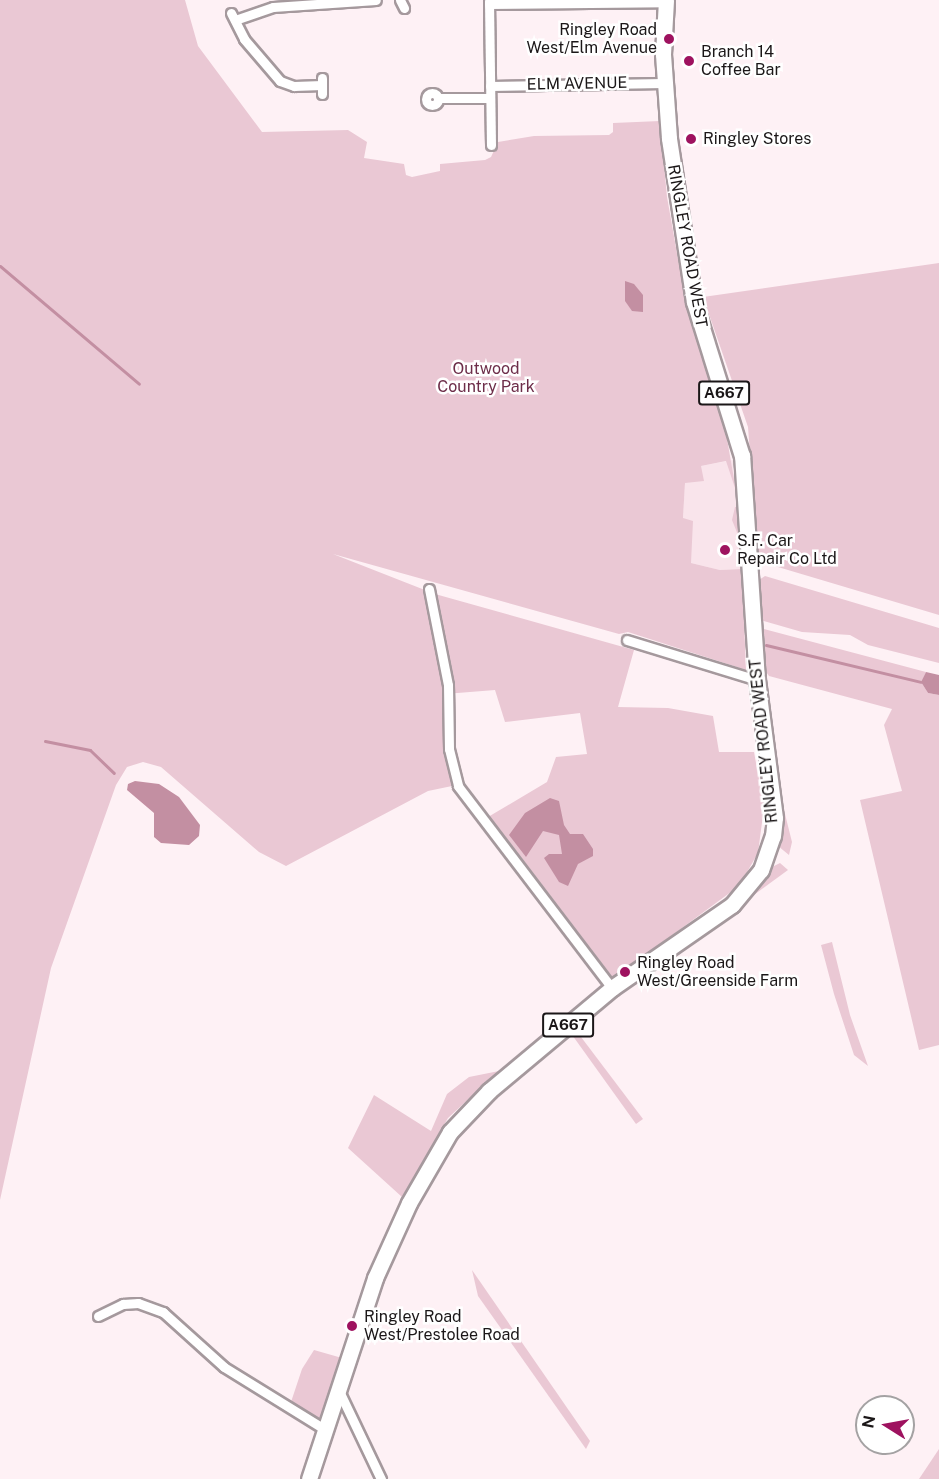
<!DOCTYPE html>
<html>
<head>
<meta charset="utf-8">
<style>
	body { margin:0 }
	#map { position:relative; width:939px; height:1479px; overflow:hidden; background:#fef1f5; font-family:"Public Sans",sans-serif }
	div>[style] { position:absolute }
	.built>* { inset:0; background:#f9e4eb }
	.green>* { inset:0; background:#eac8d4 }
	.water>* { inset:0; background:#c38fa2 }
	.stream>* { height:3px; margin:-1.5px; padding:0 1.5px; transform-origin:1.5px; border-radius:1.5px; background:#c38fa2 }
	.roads { filter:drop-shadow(2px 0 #a5999d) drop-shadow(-2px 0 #a5999d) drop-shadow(0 2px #a5999d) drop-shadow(0 -2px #a5999d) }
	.street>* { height:9px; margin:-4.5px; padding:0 4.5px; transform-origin:4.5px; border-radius:4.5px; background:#fff }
	.street>.ring { margin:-4.5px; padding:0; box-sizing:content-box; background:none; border:9px solid #fff; border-radius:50% }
	.primary>* { height:15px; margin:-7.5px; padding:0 7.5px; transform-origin:7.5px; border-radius:7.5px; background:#fff }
	.dots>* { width:16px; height:16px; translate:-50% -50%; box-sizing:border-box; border:3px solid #fff; border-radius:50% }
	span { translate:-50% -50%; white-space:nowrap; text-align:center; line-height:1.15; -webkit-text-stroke:5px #fff; paint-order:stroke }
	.shield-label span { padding:2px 4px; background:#fff; border:2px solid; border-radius:4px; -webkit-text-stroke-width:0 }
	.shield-label { font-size:15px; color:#1b1718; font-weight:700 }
	.poi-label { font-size:16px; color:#1b1718 }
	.right { translate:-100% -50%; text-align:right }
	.left { translate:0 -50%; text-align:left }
	.street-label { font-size:16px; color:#1b1718 }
	.park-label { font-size:16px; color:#6d2d49 }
	.north { position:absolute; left:855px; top:1395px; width:60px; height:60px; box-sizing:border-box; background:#fff; border:2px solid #a4a2a3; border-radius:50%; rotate:281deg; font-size:16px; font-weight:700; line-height:24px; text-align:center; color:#1b1718 }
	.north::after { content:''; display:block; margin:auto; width:21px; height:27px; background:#9e125f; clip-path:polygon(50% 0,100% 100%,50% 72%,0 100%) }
</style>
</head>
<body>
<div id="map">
	<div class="built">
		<div style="clip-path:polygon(733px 460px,742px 569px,720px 570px,691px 563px,683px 518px,685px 483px,701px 466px)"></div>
	</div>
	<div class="green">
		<div style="clip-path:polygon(0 0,185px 0,198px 46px,262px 132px,348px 130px,367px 142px,364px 158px,404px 164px,406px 175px,412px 177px,440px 171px,440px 164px,485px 160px,491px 157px,498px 142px,534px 136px,609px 135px,613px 132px,613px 123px,660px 121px,667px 197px,685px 298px,724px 421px,736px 491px,726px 461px,701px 466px,704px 481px,685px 483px,683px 518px,693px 521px,691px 563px,720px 570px,742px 569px,746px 670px,628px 632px,619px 634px,333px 554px,435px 594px,634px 650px,618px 707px,668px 708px,713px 716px,719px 752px,754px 752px,764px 807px,758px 853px,739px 886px,610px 981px,488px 817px,547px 782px,556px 757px,587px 754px,580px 713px,505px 722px,495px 690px,445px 694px,444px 754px,452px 786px,428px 791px,286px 866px,259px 852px,161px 767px,143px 762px,127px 767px,116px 785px,51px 968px,0 1200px)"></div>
		<div style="clip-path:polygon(939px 263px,939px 615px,758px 561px,748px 427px,703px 297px)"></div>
		<div style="clip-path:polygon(735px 507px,737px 507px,740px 540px,732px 520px)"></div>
		<div style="clip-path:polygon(765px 576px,939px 628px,939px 663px,868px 645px,850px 635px,802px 632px,760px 620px,757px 581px)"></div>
		<div style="clip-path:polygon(760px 628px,926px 672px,921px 682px,928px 693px,939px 695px,939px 1045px,919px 1050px,860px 800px,902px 791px,884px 725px,892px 709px,769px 676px,762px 666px)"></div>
		<div style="clip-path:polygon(776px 778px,792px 842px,789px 855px,778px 846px,781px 827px)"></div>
		<div style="clip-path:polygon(780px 863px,788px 870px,747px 900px,770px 868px)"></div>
		<div style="clip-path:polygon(832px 942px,850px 1015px,868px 1066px,854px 1055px,834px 994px,821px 945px)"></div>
		<div style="clip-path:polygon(575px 1029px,643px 1119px,636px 1124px,570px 1032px)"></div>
		<div style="clip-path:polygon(499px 1071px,448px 1118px,402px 1197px,348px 1148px,374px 1095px,431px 1131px,447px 1094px,469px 1077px)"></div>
		<div style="clip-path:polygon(472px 1270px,590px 1441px,586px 1449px,478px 1296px)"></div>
		<div style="clip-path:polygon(314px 1350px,342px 1358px,322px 1422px,291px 1402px,302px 1369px)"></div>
		<div style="clip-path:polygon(939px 1449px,939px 1479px,919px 1479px)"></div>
	</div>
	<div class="water">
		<div style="clip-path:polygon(625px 281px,634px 284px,643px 295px,643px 312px,632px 311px,625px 301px)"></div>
		<div style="clip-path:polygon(926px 672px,939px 675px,939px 695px,928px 693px,921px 682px)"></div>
		<div style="clip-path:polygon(135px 781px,159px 784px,179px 797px,200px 825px,199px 836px,189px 845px,161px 843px,154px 837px,154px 813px,127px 790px,128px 784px)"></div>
		<div style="clip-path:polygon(550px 798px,559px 801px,564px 825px,570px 834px,583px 834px,593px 849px,593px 856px,578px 864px,568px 886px,559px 882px,544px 858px,549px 854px,562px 854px,559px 835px,543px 831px,526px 857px,509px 835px,525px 813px)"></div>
	</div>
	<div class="stream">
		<div style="left:0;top:266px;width:182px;rotate:40.3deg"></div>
		<div style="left:766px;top:645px;width:159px;rotate:13.4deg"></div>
		<div style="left:45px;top:741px;width:46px;rotate:11.3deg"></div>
		<div style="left:90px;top:750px;width:33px;rotate:44deg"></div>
	</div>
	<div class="roads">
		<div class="street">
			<div style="left:400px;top:0;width:9px;rotate:63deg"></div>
			<div style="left:489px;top:1px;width:144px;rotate:89.2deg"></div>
			<div style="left:489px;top:4px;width:177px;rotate:-0.6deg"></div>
			<div style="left:231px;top:13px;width:29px;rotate:63deg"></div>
			<div style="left:244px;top:39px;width:55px;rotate:49.4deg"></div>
			<div style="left:280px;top:81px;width:15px;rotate:20deg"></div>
			<div style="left:294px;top:86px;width:28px;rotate:-2deg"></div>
			<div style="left:235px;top:20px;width:40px;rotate:-18.9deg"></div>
			<div style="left:273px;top:7px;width:103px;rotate:-3.9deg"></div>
			<div style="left:490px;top:86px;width:174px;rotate:-1deg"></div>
			<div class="ring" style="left:426px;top:93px;width:3px;height:3px"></div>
			<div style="left:322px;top:94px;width:16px;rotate:-90deg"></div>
			<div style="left:439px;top:98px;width:51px"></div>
			<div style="left:429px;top:589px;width:98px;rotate:78.8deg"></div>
			<div style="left:448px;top:685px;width:64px;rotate:89.1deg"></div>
			<div style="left:449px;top:749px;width:38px;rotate:76deg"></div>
			<div style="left:458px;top:786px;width:254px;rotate:52.7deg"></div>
			<div style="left:627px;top:640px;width:136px;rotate:17.1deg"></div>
			<div style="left:98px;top:1316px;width:28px;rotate:-26deg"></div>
			<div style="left:123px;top:1304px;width:15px;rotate:-4deg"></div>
			<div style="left:138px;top:1303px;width:27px;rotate:20deg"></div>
			<div style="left:163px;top:1312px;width:82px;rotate:42deg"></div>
			<div style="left:224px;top:1367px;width:120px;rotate:31.7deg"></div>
			<div style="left:339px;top:1391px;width:98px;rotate:64.5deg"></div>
		</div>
		<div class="primary">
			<div style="left:309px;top:1479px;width:212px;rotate:-71.8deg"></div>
			<div style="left:375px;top:1278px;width:82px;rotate:-65.6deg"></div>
			<div style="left:409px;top:1203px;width:82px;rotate:-60deg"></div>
			<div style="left:450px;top:1132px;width:57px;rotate:-46.4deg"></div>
			<div style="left:489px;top:1091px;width:160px;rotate:-39.9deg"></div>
			<div style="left:612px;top:988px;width:146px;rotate:-34.7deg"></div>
			<div style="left:732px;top:905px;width:45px;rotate:-50.4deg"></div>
			<div style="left:761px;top:870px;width:36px;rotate:-71deg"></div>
			<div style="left:773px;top:836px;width:18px;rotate:-84deg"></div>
			<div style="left:775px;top:818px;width:139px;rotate:-97.4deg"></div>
			<div style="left:757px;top:680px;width:225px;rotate:-93.8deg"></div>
			<div style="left:742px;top:456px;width:161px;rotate:-107.3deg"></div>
			<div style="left:694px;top:302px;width:166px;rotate:-98.7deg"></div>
			<div style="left:669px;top:138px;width:84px;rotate:-94.1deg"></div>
			<div style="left:663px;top:54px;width:54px;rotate:-86.8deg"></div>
		</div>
	</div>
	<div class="dots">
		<div style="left:669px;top:39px;background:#9e125f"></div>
		<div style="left:689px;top:61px;background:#9e125f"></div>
		<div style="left:691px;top:139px;background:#9e125f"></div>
		<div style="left:725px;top:550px;background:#9e125f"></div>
		<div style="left:625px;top:972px;background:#9e125f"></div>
		<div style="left:352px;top:1326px;background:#9e125f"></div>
	</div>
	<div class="shield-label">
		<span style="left:724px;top:393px">A667</span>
		<span style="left:568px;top:1025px">A667</span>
	</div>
	<div class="poi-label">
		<span class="right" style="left:657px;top:39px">Ringley Road<br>West/Elm Avenue</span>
		<span class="left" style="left:701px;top:61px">Branch 14<br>Coffee Bar</span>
		<span class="left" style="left:703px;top:139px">Ringley Stores</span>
		<span class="left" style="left:737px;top:550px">S.F. Car<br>Repair Co Ltd</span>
		<span class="left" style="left:637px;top:972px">Ringley Road<br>West/Greenside Farm</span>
		<span class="left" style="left:364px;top:1326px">Ringley Road<br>West/Prestolee Road</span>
	</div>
	<div class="street-label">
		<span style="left:577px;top:84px;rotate:-1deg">ELM AVENUE</span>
		<span style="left:687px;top:246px;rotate:80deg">RINGLEY ROAD WEST</span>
		<span style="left:764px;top:741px;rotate:-96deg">RINGLEY ROAD WEST</span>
	</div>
	<div class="park-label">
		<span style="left:486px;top:378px">Outwood<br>Country Park</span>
	</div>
	<div class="north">N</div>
</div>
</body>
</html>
